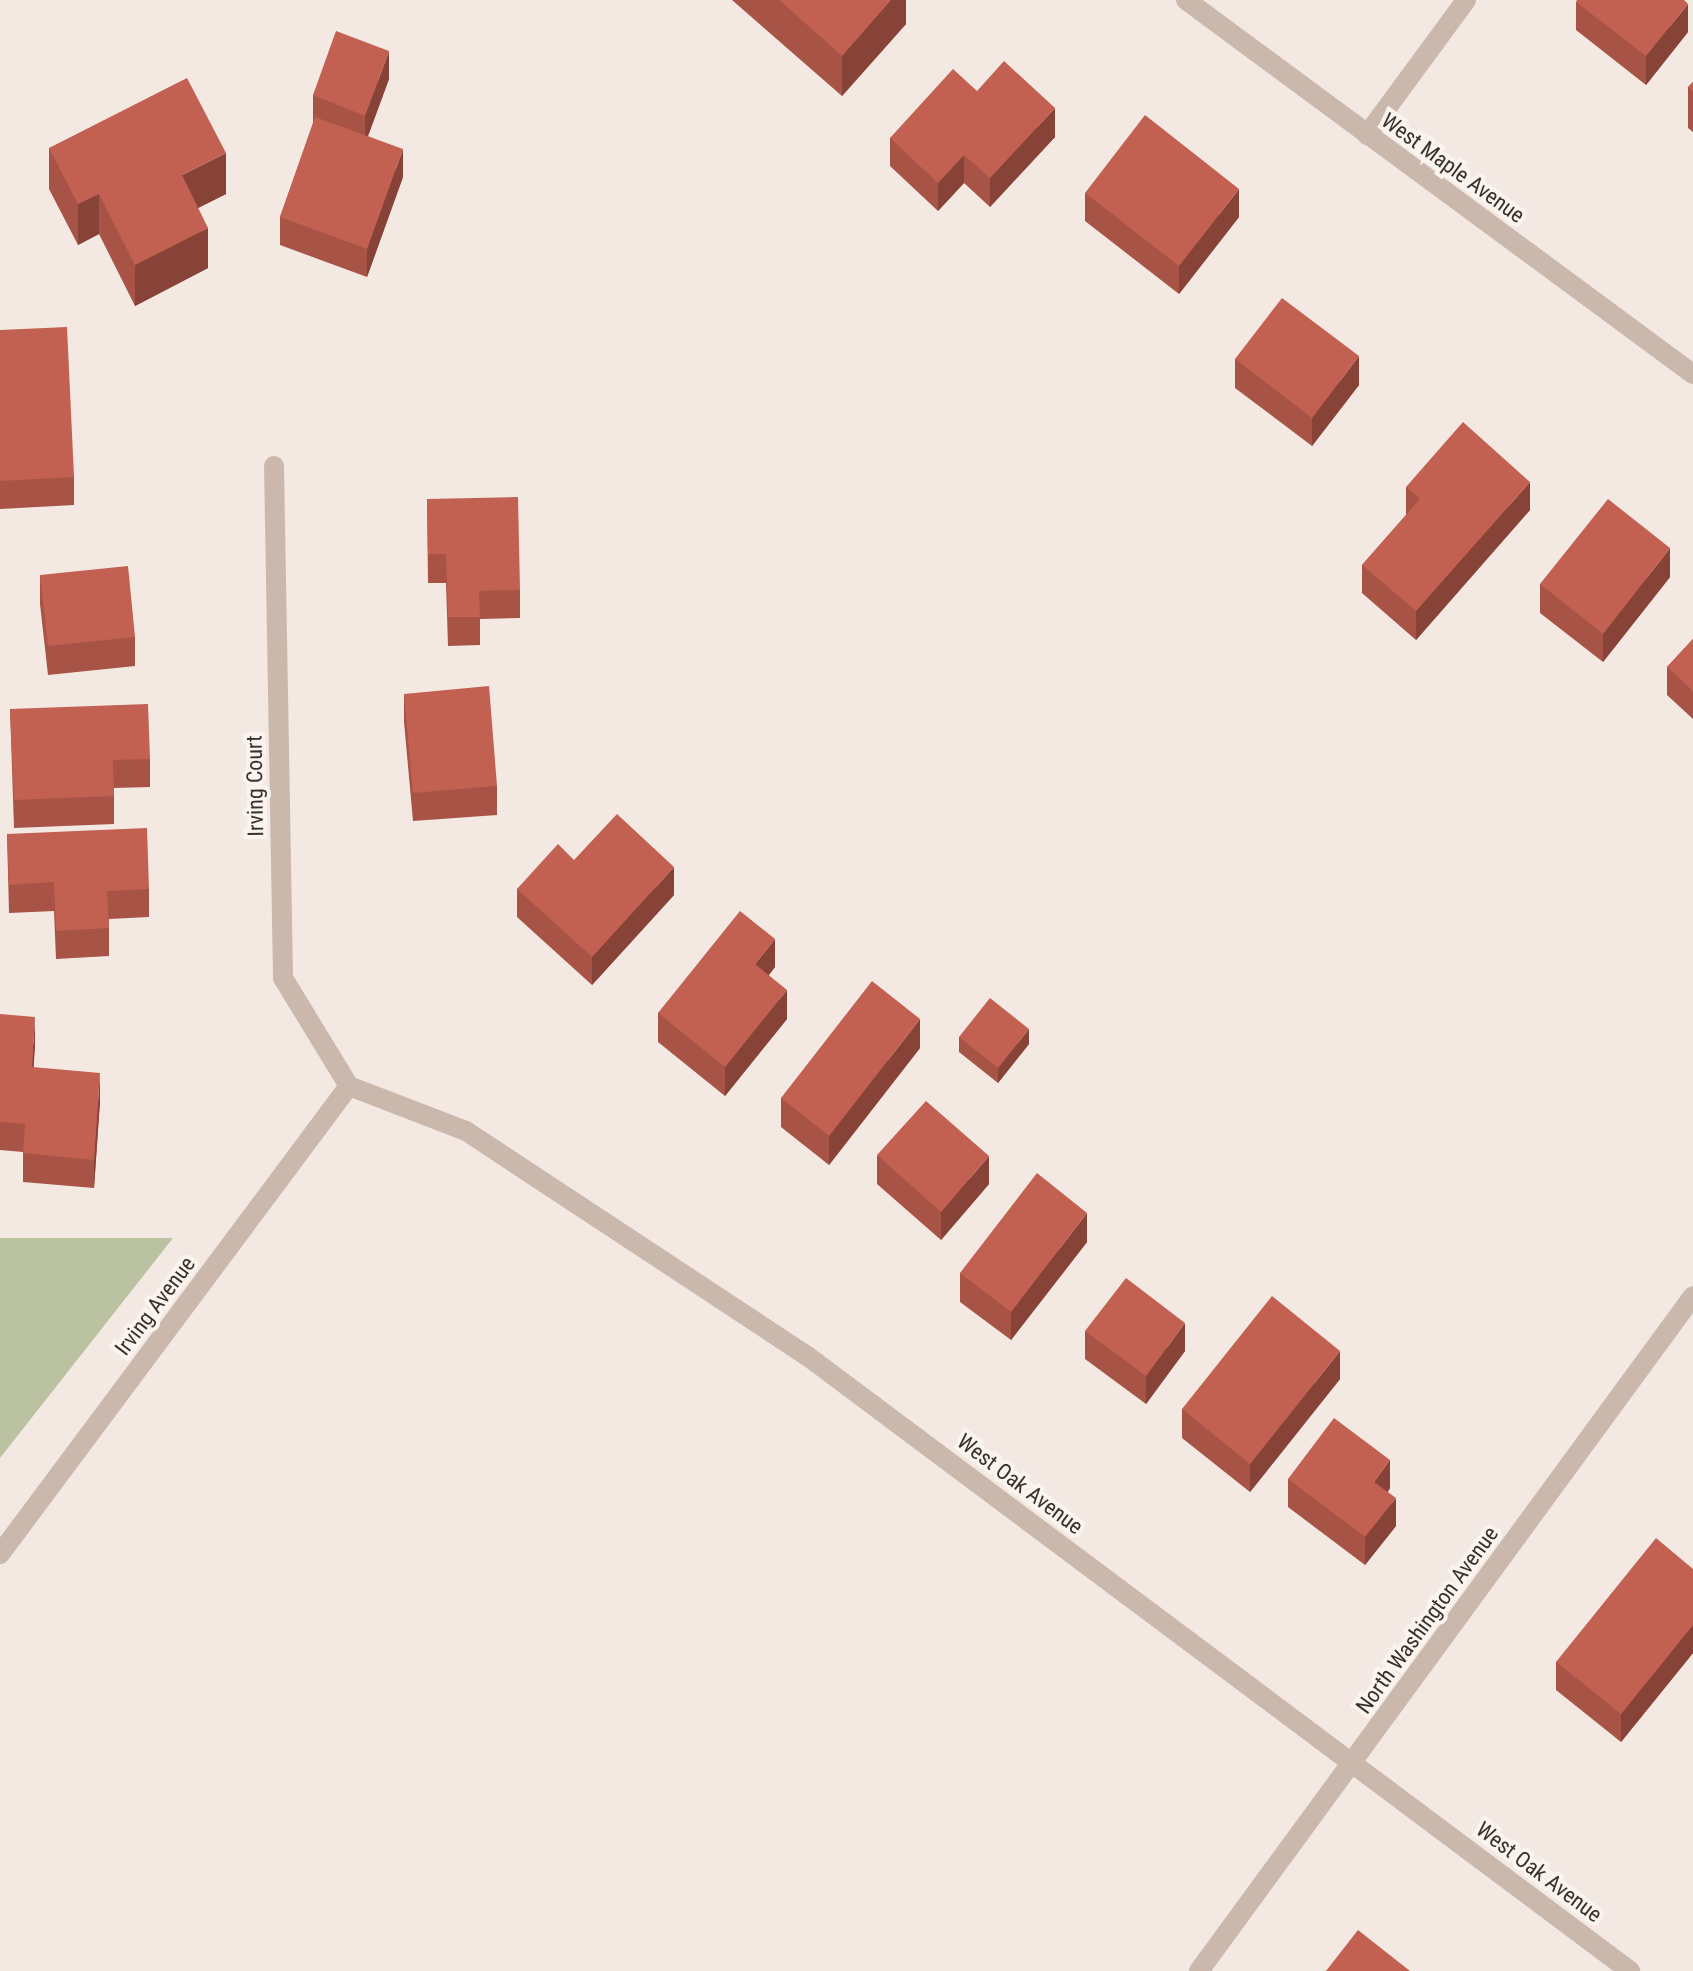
<!DOCTYPE html>
<html>
<head>
<meta charset="utf-8">
<style>
	body { margin:0 }
	#map { position:relative; width:1693px; height:1971px; overflow:hidden; background:#f3e9e2; font-family:"Roboto Condensed",sans-serif }
	div>[style] { position:absolute }
	.green>* { inset:0; background:#bbc2a2 }
	.minor>* { height:20px; margin:-10px; padding:0 10px; transform-origin:10px; border-radius:10px; background:#cbb8ad }
	.wall>* { inset:0; background:#a75346 }
	.shaded-wall>* { inset:0; background:#884339 }
	.building>* { inset:0; background:#c26051 }
	span { translate:-50% -50%; white-space:nowrap; text-align:center; line-height:1.15; -webkit-text-stroke:8px #faf4ee; paint-order:stroke }
	.street-label { font-size:22px; color:#3a2f2c }
</style>
</head>
<body>
<div id="map">
	<div class="green">
		<div style="clip-path:polygon(0 1238px,173px 1238px,0 1458px)"></div>
	</div>
	<div class="minor">
		<div style="left:1186px;top:0;width:630px;rotate:36.42deg"></div>
		<div style="left:1367px;top:135px;width:167px;rotate:-53.7deg"></div>
		<div style="left:274px;top:466px;width:512px;rotate:88.99deg"></div>
		<div style="left:283px;top:978px;width:127px;rotate:58.6deg"></div>
		<div style="left:349px;top:1086px;width:125px;rotate:21deg"></div>
		<div style="left:466px;top:1131px;width:407px;rotate:33.4deg"></div>
		<div style="left:806px;top:1355px;width:1029px;rotate:36.78deg"></div>
		<div style="left:0;top:1554px;width:584px;rotate:-53.29deg"></div>
		<div style="left:1199px;top:1971px;width:836px;rotate:-53.8deg"></div>
	</div>
	<div class="wall">
		<div style="clip-path:polygon(732px 0,906px 0,906px 24px,842px 96px)"></div>
		<div style="clip-path:polygon(1576px 2px,1688px 32px,1646px 85px,1576px 30px)"></div>
		<div style="clip-path:polygon(389px 79px,368px 136px,403px 177px,367px 277px,280px 245px,280px 217px,313px 124px,313px 95px)"></div>
		<div style="clip-path:polygon(1693px 82px,1693px 132px,1688px 128px,1688px 87px)"></div>
		<div style="clip-path:polygon(977px 91px,1055px 137px,990px 207px,964px 183px,938px 211px,890px 166px,890px 138px)"></div>
		<div style="clip-path:polygon(49px 148px,226px 194px,198px 208px,208px 268px,135px 306px,99px 234px,78px 245px,49px 189px)"></div>
		<div style="clip-path:polygon(1085px 193px,1239px 217px,1179px 294px,1085px 221px)"></div>
		<div style="clip-path:polygon(0 330px,74px 477px,74px 505px,0 509px)"></div>
		<div style="clip-path:polygon(1235px 359px,1359px 385px,1312px 446px,1235px 388px)"></div>
		<div style="clip-path:polygon(1406px 487px,1530px 510px,1416px 640px,1362px 593px,1362px 565px,1406px 515px)"></div>
		<div style="clip-path:polygon(427px 499px,520px 590px,520px 618px,480px 619px,480px 645px,448px 646px,446px 583px,428px 583px)"></div>
		<div style="clip-path:polygon(40px 575px,135px 637px,135px 666px,48px 675px,40px 604px)"></div>
		<div style="clip-path:polygon(1670px 577px,1603px 662px,1540px 613px,1540px 584px)"></div>
		<div style="clip-path:polygon(1693px 639px,1693px 719px,1667px 695px,1667px 667px)"></div>
		<div style="clip-path:polygon(404px 694px,497px 786px,497px 815px,413px 821px,404px 722px)"></div>
		<div style="clip-path:polygon(10px 709px,150px 759px,150px 787px,114px 788px,114px 824px,14px 828px)"></div>
		<div style="clip-path:polygon(7px 834px,149px 889px,149px 917px,109px 919px,109px 956px,56px 959px,54px 911px,9px 913px)"></div>
		<div style="clip-path:polygon(574px 860px,674px 895px,592px 985px,517px 917px,517px 889px)"></div>
		<div style="clip-path:polygon(775px 967px,769px 975px,787px 1019px,725px 1096px,658px 1042px,658px 1013px)"></div>
		<div style="clip-path:polygon(0 1014px,35px 1045px,33px 1067px,100px 1101px,94px 1188px,23px 1182px,23px 1152px,0 1150px)"></div>
		<div style="clip-path:polygon(959px 1037px,1029px 1044px,998px 1083px,959px 1052px)"></div>
		<div style="clip-path:polygon(920px 1048px,829px 1165px,781px 1127px,781px 1098px)"></div>
		<div style="clip-path:polygon(877px 1155px,989px 1184px,941px 1240px,877px 1184px)"></div>
		<div style="clip-path:polygon(1087px 1242px,1011px 1340px,960px 1302px,960px 1273px)"></div>
		<div style="clip-path:polygon(1085px 1331px,1185px 1351px,1146px 1404px,1085px 1359px)"></div>
		<div style="clip-path:polygon(1340px 1379px,1250px 1492px,1182px 1438px,1182px 1409px)"></div>
		<div style="clip-path:polygon(1288px 1479px,1390px 1488px,1388px 1492px,1396px 1526px,1365px 1565px,1288px 1507px)"></div>
		<div style="clip-path:polygon(1693px 1569px,1693px 1653px,1621px 1742px,1556px 1690px,1556px 1662px)"></div>
	</div>
	<div class="shaded-wall">
		<div style="clip-path:polygon(891px 0,906px 0,906px 24px,842px 96px,842px 56px)"></div>
		<div style="clip-path:polygon(1688px 4px,1688px 32px,1646px 85px,1646px 56px)"></div>
		<div style="clip-path:polygon(389px 51px,389px 79px,365px 144px,365px 116px)"></div>
		<div style="clip-path:polygon(1055px 108px,1055px 137px,990px 207px,990px 178px)"></div>
		<div style="clip-path:polygon(403px 149px,403px 177px,367px 277px,367px 249px)"></div>
		<div style="clip-path:polygon(226px 153px,226px 194px,182px 216px,182px 175px)"></div>
		<div style="clip-path:polygon(964px 155px,964px 183px,938px 211px,938px 183px)"></div>
		<div style="clip-path:polygon(1239px 189px,1239px 217px,1179px 294px,1179px 266px)"></div>
		<div style="clip-path:polygon(99px 194px,99px 234px,78px 245px,78px 204px)"></div>
		<div style="clip-path:polygon(208px 228px,208px 268px,135px 306px,135px 265px)"></div>
		<div style="clip-path:polygon(1359px 356px,1359px 385px,1312px 446px,1312px 418px)"></div>
		<div style="clip-path:polygon(1530px 482px,1530px 510px,1416px 640px,1416px 611px)"></div>
		<div style="clip-path:polygon(1670px 548px,1670px 577px,1603px 662px,1603px 634px)"></div>
		<div style="clip-path:polygon(674px 867px,674px 895px,592px 985px,592px 957px)"></div>
		<div style="clip-path:polygon(775px 939px,775px 967px,755px 992px,755px 964px)"></div>
		<div style="clip-path:polygon(787px 990px,787px 1019px,725px 1096px,725px 1067px)"></div>
		<div style="clip-path:polygon(35px 1017px,35px 1045px,32px 1095px,32px 1067px)"></div>
		<div style="clip-path:polygon(920px 1019px,920px 1048px,829px 1165px,829px 1136px)"></div>
		<div style="clip-path:polygon(1029px 1029px,1029px 1044px,998px 1083px,998px 1068px)"></div>
		<div style="clip-path:polygon(100px 1073px,100px 1101px,94px 1188px,94px 1160px)"></div>
		<div style="clip-path:polygon(989px 1156px,989px 1184px,941px 1240px,941px 1212px)"></div>
		<div style="clip-path:polygon(1087px 1213px,1087px 1242px,1011px 1340px,1011px 1312px)"></div>
		<div style="clip-path:polygon(1185px 1323px,1185px 1351px,1146px 1404px,1146px 1376px)"></div>
		<div style="clip-path:polygon(1340px 1351px,1340px 1379px,1250px 1492px,1250px 1464px)"></div>
		<div style="clip-path:polygon(1390px 1460px,1390px 1488px,1374px 1511px,1374px 1482px)"></div>
		<div style="clip-path:polygon(1396px 1498px,1396px 1526px,1365px 1565px,1365px 1537px)"></div>
		<div style="clip-path:polygon(1693px 1625px,1693px 1653px,1621px 1742px,1621px 1714px)"></div>
	</div>
	<div class="building">
		<div style="clip-path:polygon(779px 0,891px 0,842px 56px)"></div>
		<div style="clip-path:polygon(1577px 0,1684px 0,1688px 4px,1646px 56px,1576px 2px)"></div>
		<div style="clip-path:polygon(336px 31px,389px 51px,365px 116px,313px 95px)"></div>
		<div style="clip-path:polygon(1004px 61px,1055px 108px,990px 178px,964px 155px,938px 183px,890px 138px,953px 69px,977px 91px)"></div>
		<div style="clip-path:polygon(187px 78px,226px 153px,182px 175px,208px 228px,135px 265px,99px 194px,78px 204px,49px 148px)"></div>
		<div style="clip-path:polygon(1693px 82px,1693px 91px,1688px 87px)"></div>
		<div style="clip-path:polygon(1145px 115px,1239px 189px,1179px 266px,1085px 193px)"></div>
		<div style="clip-path:polygon(315px 117px,403px 149px,367px 249px,280px 217px)"></div>
		<div style="clip-path:polygon(1282px 298px,1359px 356px,1312px 418px,1235px 359px)"></div>
		<div style="clip-path:polygon(67px 327px,74px 477px,0 481px,0 330px)"></div>
		<div style="clip-path:polygon(1463px 422px,1530px 482px,1416px 611px,1362px 565px,1420px 499px,1406px 487px)"></div>
		<div style="clip-path:polygon(518px 497px,520px 590px,479px 591px,480px 617px,448px 617px,446px 554px,428px 554px,427px 499px)"></div>
		<div style="clip-path:polygon(1608px 499px,1670px 548px,1603px 634px,1540px 584px)"></div>
		<div style="clip-path:polygon(128px 566px,135px 637px,48px 646px,40px 575px)"></div>
		<div style="clip-path:polygon(1693px 639px,1693px 691px,1667px 667px)"></div>
		<div style="clip-path:polygon(489px 686px,497px 786px,413px 793px,404px 694px)"></div>
		<div style="clip-path:polygon(148px 704px,150px 759px,113px 760px,114px 796px,14px 800px,10px 709px)"></div>
		<div style="clip-path:polygon(617px 814px,674px 867px,592px 957px,517px 889px,558px 844px,574px 860px)"></div>
		<div style="clip-path:polygon(147px 828px,149px 889px,107px 891px,109px 928px,56px 931px,54px 882px,9px 885px,7px 834px)"></div>
		<div style="clip-path:polygon(740px 911px,775px 939px,755px 964px,787px 990px,725px 1067px,658px 1013px)"></div>
		<div style="clip-path:polygon(872px 981px,920px 1019px,829px 1136px,781px 1098px)"></div>
		<div style="clip-path:polygon(990px 998px,1029px 1029px,998px 1068px,959px 1037px)"></div>
		<div style="clip-path:polygon(0 1014px,35px 1017px,32px 1067px,100px 1073px,94px 1160px,23px 1153px,25px 1124px,0 1122px)"></div>
		<div style="clip-path:polygon(926px 1101px,989px 1156px,941px 1212px,877px 1155px)"></div>
		<div style="clip-path:polygon(1037px 1173px,1087px 1213px,1011px 1312px,960px 1273px)"></div>
		<div style="clip-path:polygon(1126px 1278px,1185px 1323px,1146px 1376px,1085px 1331px)"></div>
		<div style="clip-path:polygon(1272px 1296px,1340px 1351px,1250px 1464px,1182px 1409px)"></div>
		<div style="clip-path:polygon(1334px 1418px,1390px 1460px,1374px 1482px,1396px 1498px,1365px 1537px,1288px 1479px)"></div>
		<div style="clip-path:polygon(1656px 1538px,1693px 1569px,1693px 1625px,1621px 1714px,1556px 1662px)"></div>
		<div style="clip-path:polygon(1358px 1930px,1410px 1971px,1326px 1971px)"></div>
	</div>
	<div class="street-label">
		<span style="left:1453px;top:168px;rotate:36deg">West Maple Avenue</span>
		<span style="left:255px;top:786px;rotate:-91deg">Irving Court</span>
		<span style="left:155px;top:1306px;rotate:-53deg">Irving Avenue</span>
		<span style="left:1020px;top:1484px;rotate:37deg">West Oak Avenue</span>
		<span style="left:1427px;top:1620px;rotate:-54deg">North Washington Avenue</span>
		<span style="left:1539px;top:1872px;rotate:37deg">West Oak Avenue</span>
	</div>
</div>
</body>
</html>
